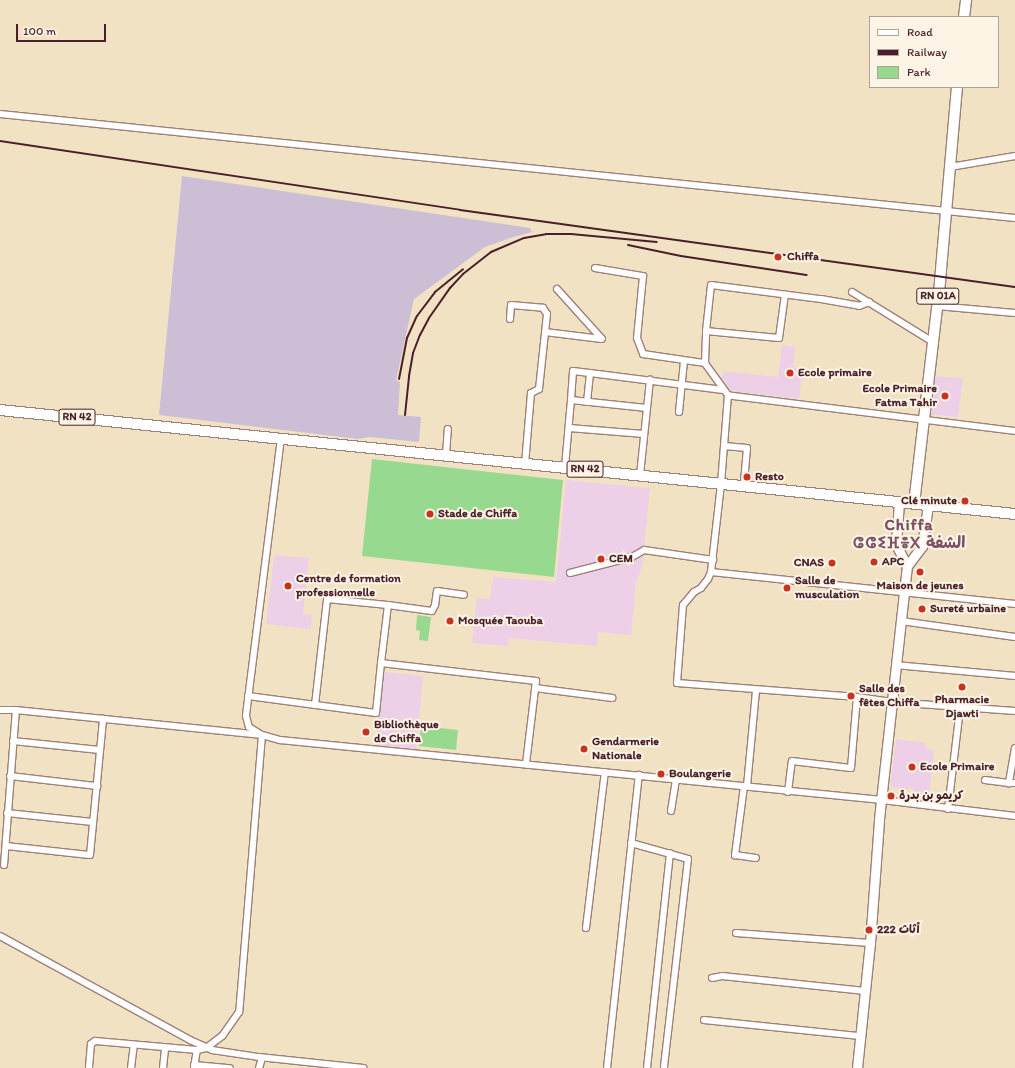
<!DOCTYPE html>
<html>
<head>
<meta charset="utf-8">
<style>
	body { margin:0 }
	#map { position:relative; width:1015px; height:1068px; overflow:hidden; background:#f2e2c4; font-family:Itim,"Playpen Sans Arabic","Noto Sans Tifinagh",sans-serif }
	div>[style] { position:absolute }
	.built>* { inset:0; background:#edd0e8 }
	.industrial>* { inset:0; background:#ccbed4 }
	.green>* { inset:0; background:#98d990 }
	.roads { filter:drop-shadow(1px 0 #9e8078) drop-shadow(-1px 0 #9e8078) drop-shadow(0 1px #9e8078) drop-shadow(0 -1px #9e8078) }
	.minor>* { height:6px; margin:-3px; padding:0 3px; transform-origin:3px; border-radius:3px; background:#fff }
	.secondary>* { height:9px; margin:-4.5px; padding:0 4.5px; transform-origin:4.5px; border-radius:4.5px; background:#fff }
	.primary>* { height:10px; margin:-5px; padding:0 5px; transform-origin:5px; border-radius:5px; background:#fff }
	.rail>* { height:2px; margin:-1px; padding:0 1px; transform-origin:1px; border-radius:1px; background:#4a1f2b }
	.dots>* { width:11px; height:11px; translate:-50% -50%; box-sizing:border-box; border:2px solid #fcf5e5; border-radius:50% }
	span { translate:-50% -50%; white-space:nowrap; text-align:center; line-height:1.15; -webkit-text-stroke:4px #fcf5e5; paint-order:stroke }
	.shield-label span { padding:1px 3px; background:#fcf5e5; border:1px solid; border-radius:3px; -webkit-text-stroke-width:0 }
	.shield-label { font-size:11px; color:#4a1f2b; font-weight:700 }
	.poi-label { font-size:12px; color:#4a1f2b; font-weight:700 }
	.left { translate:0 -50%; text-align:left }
	.right { translate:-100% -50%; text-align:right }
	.district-label { font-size:16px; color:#7b5165; font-weight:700; letter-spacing:1px }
	.legend { position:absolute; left:869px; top:16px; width:130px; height:72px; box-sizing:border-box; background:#fcf5e5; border:1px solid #b59f9b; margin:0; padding:5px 7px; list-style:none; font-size:12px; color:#4a1f2b }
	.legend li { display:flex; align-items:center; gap:8px; height:20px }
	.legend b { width:20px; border:1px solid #b59f9b }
	.scale { position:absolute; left:16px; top:24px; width:90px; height:18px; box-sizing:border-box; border:2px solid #4a1f2b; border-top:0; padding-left:5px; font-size:12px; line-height:14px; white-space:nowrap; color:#4a1f2b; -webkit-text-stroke:3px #fcf5e5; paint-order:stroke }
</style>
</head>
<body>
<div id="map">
	<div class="built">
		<div style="clip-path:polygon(782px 345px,795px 347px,793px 368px,803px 369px,799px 399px,732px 391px,720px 378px,723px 375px,722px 371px,778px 377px)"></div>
		<div style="clip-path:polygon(932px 376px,963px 378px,958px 417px,928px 414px)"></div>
		<div style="clip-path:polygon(566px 480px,650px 488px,642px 567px,636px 582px,631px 635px,598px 632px,597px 646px,509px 638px,508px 646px,472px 643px,477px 598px,490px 599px,493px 577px,556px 582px)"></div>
		<div style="clip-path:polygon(274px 555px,309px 558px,303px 614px,312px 615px,311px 629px,266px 624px)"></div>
		<div style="clip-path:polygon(384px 672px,423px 676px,416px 749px,376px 745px)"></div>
		<div style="clip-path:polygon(896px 739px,926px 743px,926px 749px,934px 750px,929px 797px,919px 796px,909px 785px,908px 789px,890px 787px)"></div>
	</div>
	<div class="industrial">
		<div style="clip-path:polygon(182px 176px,530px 228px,532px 232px,510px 238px,485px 247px,414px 299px,396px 380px,400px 382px,398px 415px,421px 417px,419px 442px,370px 437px,358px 439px,159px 415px)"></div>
	</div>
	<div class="green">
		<div style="clip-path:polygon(372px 459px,563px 480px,554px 577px,362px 556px)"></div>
		<div style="clip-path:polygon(417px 615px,431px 617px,428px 641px,419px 640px,420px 631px,416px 630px)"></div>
		<div style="clip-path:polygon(421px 726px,458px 730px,456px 750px,419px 746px)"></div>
	</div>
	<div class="roads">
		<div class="minor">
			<div style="left:0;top:114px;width:1020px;rotate:5.85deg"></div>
			<div style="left:950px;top:167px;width:66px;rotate:-9.6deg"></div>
			<div style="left:595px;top:268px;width:49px;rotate:9.5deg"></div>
			<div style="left:643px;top:276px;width:62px;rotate:95.5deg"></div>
			<div style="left:637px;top:338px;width:17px;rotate:69deg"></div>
			<div style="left:643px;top:354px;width:63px;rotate:8.3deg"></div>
			<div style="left:557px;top:289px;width:67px;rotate:48deg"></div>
			<div style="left:852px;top:292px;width:95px;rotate:31.7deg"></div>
			<div style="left:937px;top:306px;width:78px;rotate:5.1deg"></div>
			<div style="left:510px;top:319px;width:14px;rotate:-86deg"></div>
			<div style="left:511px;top:305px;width:32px;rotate:5deg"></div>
			<div style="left:543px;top:308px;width:7px;rotate:56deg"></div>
			<div style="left:547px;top:314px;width:75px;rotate:96.1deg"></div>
			<div style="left:539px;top:389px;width:9px;rotate:153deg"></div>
			<div style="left:531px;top:393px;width:71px;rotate:94.8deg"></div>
			<div style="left:706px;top:331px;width:73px;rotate:5.5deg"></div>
			<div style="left:779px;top:338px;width:44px;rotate:-82.2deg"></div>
			<div style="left:545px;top:332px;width:57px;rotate:7deg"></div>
			<div style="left:728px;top:395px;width:39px;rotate:-126deg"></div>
			<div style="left:705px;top:363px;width:32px;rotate:-88deg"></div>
			<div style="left:706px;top:331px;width:46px;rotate:-83.8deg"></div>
			<div style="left:711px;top:285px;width:111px;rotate:7.3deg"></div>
			<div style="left:821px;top:299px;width:39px;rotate:10deg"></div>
			<div style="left:859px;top:306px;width:11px;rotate:-22deg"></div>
			<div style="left:571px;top:400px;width:29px;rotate:-86deg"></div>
			<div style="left:573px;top:371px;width:17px;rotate:7deg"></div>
			<div style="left:587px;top:402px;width:29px;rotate:-84deg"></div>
			<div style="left:590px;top:373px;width:134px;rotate:7.3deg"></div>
			<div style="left:679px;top:412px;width:51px;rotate:-84.4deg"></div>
			<div style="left:569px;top:428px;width:75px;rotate:4.6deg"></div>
			<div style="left:1015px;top:431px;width:289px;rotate:-172.9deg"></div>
			<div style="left:728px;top:395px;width:89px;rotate:94.5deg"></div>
			<div style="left:721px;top:484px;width:89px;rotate:96.5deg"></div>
			<div style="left:711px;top:572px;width:8px;rotate:113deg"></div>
			<div style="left:708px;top:579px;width:11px;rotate:128deg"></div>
			<div style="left:701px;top:588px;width:8px;rotate:150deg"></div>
			<div style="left:694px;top:592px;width:17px;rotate:130deg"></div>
			<div style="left:683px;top:605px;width:78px;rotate:94.4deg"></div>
			<div style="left:677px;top:683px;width:181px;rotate:4.4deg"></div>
			<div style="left:857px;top:697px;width:35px;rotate:8deg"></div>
			<div style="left:892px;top:702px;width:123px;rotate:4.2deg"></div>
			<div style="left:281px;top:438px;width:280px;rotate:97.2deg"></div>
			<div style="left:246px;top:716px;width:11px;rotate:75deg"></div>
			<div style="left:249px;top:727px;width:15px;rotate:32deg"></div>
			<div style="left:262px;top:735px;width:19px;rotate:16deg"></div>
			<div style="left:280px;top:740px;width:605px;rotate:5.69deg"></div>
			<div style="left:882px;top:800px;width:134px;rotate:6.9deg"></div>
			<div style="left:724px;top:446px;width:23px;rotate:5deg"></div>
			<div style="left:747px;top:448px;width:38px;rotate:95deg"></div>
			<div style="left:446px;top:455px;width:26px;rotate:-86deg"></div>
			<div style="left:565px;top:467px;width:67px;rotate:-84.9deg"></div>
			<div style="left:571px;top:400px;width:76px;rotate:6deg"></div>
			<div style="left:640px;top:475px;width:96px;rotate:-84deg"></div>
			<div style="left:711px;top:572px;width:306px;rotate:6deg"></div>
			<div style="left:570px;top:573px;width:64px;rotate:-14.5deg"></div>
			<div style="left:632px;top:557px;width:14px;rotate:-30deg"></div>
			<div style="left:644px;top:550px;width:70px;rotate:8.2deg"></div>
			<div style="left:388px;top:605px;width:44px;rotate:7.8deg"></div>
			<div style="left:432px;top:611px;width:7px;rotate:-63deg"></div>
			<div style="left:435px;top:605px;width:14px;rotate:-82deg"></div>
			<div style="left:437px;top:591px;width:27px;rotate:8deg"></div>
			<div style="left:901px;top:621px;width:115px;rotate:8deg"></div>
			<div style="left:895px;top:665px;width:121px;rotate:5.2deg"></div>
			<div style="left:535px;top:688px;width:78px;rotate:7.4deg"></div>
			<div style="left:248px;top:696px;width:129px;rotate:7.6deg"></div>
			<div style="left:376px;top:713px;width:50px;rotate:-84.3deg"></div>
			<div style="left:381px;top:663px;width:156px;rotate:6.6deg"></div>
			<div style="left:536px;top:681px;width:84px;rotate:96.9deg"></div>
			<div style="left:315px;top:705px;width:107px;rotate:-83.5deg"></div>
			<div style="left:327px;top:599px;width:61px;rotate:5.6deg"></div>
			<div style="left:388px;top:605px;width:58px;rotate:96.9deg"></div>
			<div style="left:0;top:710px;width:16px"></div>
			<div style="left:13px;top:741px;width:87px;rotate:5.9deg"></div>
			<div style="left:1015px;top:748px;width:36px;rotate:100deg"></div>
			<div style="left:1009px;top:783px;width:6px"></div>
			<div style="left:10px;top:776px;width:88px;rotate:6.6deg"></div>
			<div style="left:985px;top:780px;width:24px;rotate:7deg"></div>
			<div style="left:744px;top:786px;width:70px;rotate:97.4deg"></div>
			<div style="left:735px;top:855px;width:21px;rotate:8deg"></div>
			<div style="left:747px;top:786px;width:96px;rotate:-84.6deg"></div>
			<div style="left:788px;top:792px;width:31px;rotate:-83deg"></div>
			<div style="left:792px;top:761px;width:59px;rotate:6.8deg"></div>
			<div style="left:851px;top:768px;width:71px;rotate:-85.2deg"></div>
			<div style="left:948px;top:809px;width:102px;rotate:-83.2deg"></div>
			<div style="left:671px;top:811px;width:32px;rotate:-81deg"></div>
			<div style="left:7px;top:813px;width:86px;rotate:6deg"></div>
			<div style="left:631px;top:843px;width:59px;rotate:15.7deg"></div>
			<div style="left:688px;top:859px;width:210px;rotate:96.6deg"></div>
			<div style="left:6px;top:846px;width:84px;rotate:6.1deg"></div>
			<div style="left:90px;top:855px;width:137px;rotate:-84.5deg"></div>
			<div style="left:4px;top:865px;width:155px;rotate:-85.6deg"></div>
			<div style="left:16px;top:710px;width:247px;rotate:5.8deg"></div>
			<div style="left:262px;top:735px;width:278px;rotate:94.7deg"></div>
			<div style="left:239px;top:1012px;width:29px;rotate:125deg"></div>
			<div style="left:222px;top:1036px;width:20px;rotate:143deg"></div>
			<div style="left:206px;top:1048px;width:9px;rotate:167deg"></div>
			<div style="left:197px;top:1050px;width:102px;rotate:-175deg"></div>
			<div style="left:95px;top:1041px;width:5px;rotate:143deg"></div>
			<div style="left:91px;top:1044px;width:24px;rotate:95deg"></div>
			<div style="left:586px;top:928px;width:157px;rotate:-83.1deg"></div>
			<div style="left:736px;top:933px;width:134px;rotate:4.3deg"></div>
			<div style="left:0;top:936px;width:217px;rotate:28.7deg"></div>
			<div style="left:190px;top:1040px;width:24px;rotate:24deg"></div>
			<div style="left:212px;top:1050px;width:48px;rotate:8.5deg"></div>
			<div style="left:259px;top:1057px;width:105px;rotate:6deg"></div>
			<div style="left:712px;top:978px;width:10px;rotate:-11deg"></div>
			<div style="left:722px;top:976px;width:144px;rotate:6deg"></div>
			<div style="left:704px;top:1020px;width:157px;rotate:5.9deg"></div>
			<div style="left:194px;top:1065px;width:36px;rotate:5deg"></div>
			<div style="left:131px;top:1068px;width:23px;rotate:-83deg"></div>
			<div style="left:163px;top:1068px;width:20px;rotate:-84deg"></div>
			<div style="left:194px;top:1068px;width:18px;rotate:-81deg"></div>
			<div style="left:259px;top:1068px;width:10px;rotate:-73deg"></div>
			<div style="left:607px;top:1068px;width:295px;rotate:-83.8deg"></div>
			<div style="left:647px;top:1068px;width:216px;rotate:-83.9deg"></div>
		</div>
		<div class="secondary">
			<div style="left:907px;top:566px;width:25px;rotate:-53deg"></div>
			<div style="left:922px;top:546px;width:41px;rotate:-81.7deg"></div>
			<div style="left:857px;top:1068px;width:126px;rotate:-84.1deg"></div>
			<div style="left:870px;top:943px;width:124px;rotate:-85.8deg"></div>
			<div style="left:879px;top:819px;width:255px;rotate:-83.7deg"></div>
			<div style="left:907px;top:566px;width:25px;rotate:-117deg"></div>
			<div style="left:896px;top:544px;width:42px;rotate:-85.9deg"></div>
		</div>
		<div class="primary">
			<div style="left:964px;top:17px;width:17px;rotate:-83deg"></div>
			<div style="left:0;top:410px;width:1020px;rotate:5.85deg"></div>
			<div style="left:914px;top:504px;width:225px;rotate:-83.3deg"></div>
			<div style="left:940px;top:281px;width:195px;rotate:-85deg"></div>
		</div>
	</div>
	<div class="rail">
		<div style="left:0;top:141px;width:465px;rotate:8.5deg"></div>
		<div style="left:460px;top:210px;width:560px;rotate:7.9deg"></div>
		<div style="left:628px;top:245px;width:54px;rotate:11.7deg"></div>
		<div style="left:681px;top:256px;width:127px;rotate:8.6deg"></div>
		<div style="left:399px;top:379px;width:42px;rotate:-79deg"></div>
		<div style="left:407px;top:338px;width:24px;rotate:-66deg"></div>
		<div style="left:417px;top:316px;width:30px;rotate:-53deg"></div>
		<div style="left:435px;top:292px;width:36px;rotate:-39deg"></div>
		<div style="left:405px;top:415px;width:39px;rotate:-84deg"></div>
		<div style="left:409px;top:376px;width:23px;rotate:-80deg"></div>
		<div style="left:413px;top:353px;width:19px;rotate:-69deg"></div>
		<div style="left:420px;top:335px;width:19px;rotate:-62deg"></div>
		<div style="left:429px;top:318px;width:37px;rotate:-55deg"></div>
		<div style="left:450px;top:288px;width:19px;rotate:-47deg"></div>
		<div style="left:463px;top:274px;width:36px;rotate:-38deg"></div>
		<div style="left:491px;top:252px;width:36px;rotate:-23deg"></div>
		<div style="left:524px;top:238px;width:22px;rotate:-10deg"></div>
		<div style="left:546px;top:234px;width:25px"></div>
		<div style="left:571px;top:234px;width:86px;rotate:5.3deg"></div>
	</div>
	<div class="dots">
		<div style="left:778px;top:257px;background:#c8321e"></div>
		<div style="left:790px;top:373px;background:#c8321e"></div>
		<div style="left:945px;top:396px;background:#c8321e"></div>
		<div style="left:747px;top:477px;background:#c8321e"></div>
		<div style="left:965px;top:501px;background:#c8321e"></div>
		<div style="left:430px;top:514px;background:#c8321e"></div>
		<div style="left:601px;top:559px;background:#c8321e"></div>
		<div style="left:874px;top:562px;background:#c8321e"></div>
		<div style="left:832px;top:563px;background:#c8321e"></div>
		<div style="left:920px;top:572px;background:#c8321e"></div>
		<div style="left:288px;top:586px;background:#c8321e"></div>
		<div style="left:787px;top:588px;background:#c8321e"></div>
		<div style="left:922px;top:609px;background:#c8321e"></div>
		<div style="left:450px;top:621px;background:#c8321e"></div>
		<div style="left:962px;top:687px;background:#c8321e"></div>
		<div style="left:851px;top:696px;background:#c8321e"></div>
		<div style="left:366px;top:732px;background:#c8321e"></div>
		<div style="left:584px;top:749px;background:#c8321e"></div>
		<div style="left:912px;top:767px;background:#c8321e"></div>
		<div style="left:661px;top:774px;background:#c8321e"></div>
		<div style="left:891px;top:796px;background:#c8321e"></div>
		<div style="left:869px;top:930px;background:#c8321e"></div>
	</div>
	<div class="shield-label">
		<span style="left:938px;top:296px">RN 01A</span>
		<span style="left:77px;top:417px">RN 42</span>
		<span style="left:585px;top:469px">RN 42</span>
	</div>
	<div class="poi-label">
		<span class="left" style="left:787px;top:257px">Chiffa</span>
		<span class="left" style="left:798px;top:373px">Ecole primaire</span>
		<span class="right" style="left:937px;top:396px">Ecole Primaire<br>Fatma Tahir</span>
		<span class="left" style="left:755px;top:477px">Resto</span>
		<span class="right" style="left:957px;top:501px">Clé minute</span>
		<span class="left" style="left:438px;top:514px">Stade de Chiffa</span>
		<span class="left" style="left:609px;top:559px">CEM</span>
		<span class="left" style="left:882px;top:562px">APC</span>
		<span class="right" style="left:824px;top:563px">CNAS</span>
		<span class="left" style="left:296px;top:586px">Centre de formation<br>professionnelle</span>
		<span class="left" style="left:795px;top:588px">Salle de<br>musculation</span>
		<span style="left:920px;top:586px">Maison de jeunes</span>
		<span class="left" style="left:930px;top:609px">Sureté urbaine</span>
		<span class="left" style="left:458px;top:621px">Mosquée Taouba</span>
		<span class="left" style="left:859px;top:696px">Salle des<br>fêtes Chiffa</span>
		<span style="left:962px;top:707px">Pharmacie<br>Djawti</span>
		<span class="left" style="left:374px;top:732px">Bibliothèque<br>de Chiffa</span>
		<span class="left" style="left:592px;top:749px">Gendarmerie<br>Nationale</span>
		<span class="left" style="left:920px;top:767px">Ecole Primaire</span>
		<span class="left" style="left:669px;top:774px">Boulangerie</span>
		<span class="left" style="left:899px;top:796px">كريمو بن بدرة</span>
		<span class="left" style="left:877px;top:930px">أثاث 222</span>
	</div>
	<div class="district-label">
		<span style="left:909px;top:534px">Chiffa<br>ⵛⵛⵉⴼⴻⵝ الشفة</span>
	</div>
	<ul class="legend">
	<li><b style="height:5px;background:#fff"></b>Road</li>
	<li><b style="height:5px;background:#4a1f2b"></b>Railway</li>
	<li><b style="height:11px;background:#98d990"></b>Park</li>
	</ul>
	<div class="scale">100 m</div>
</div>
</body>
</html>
